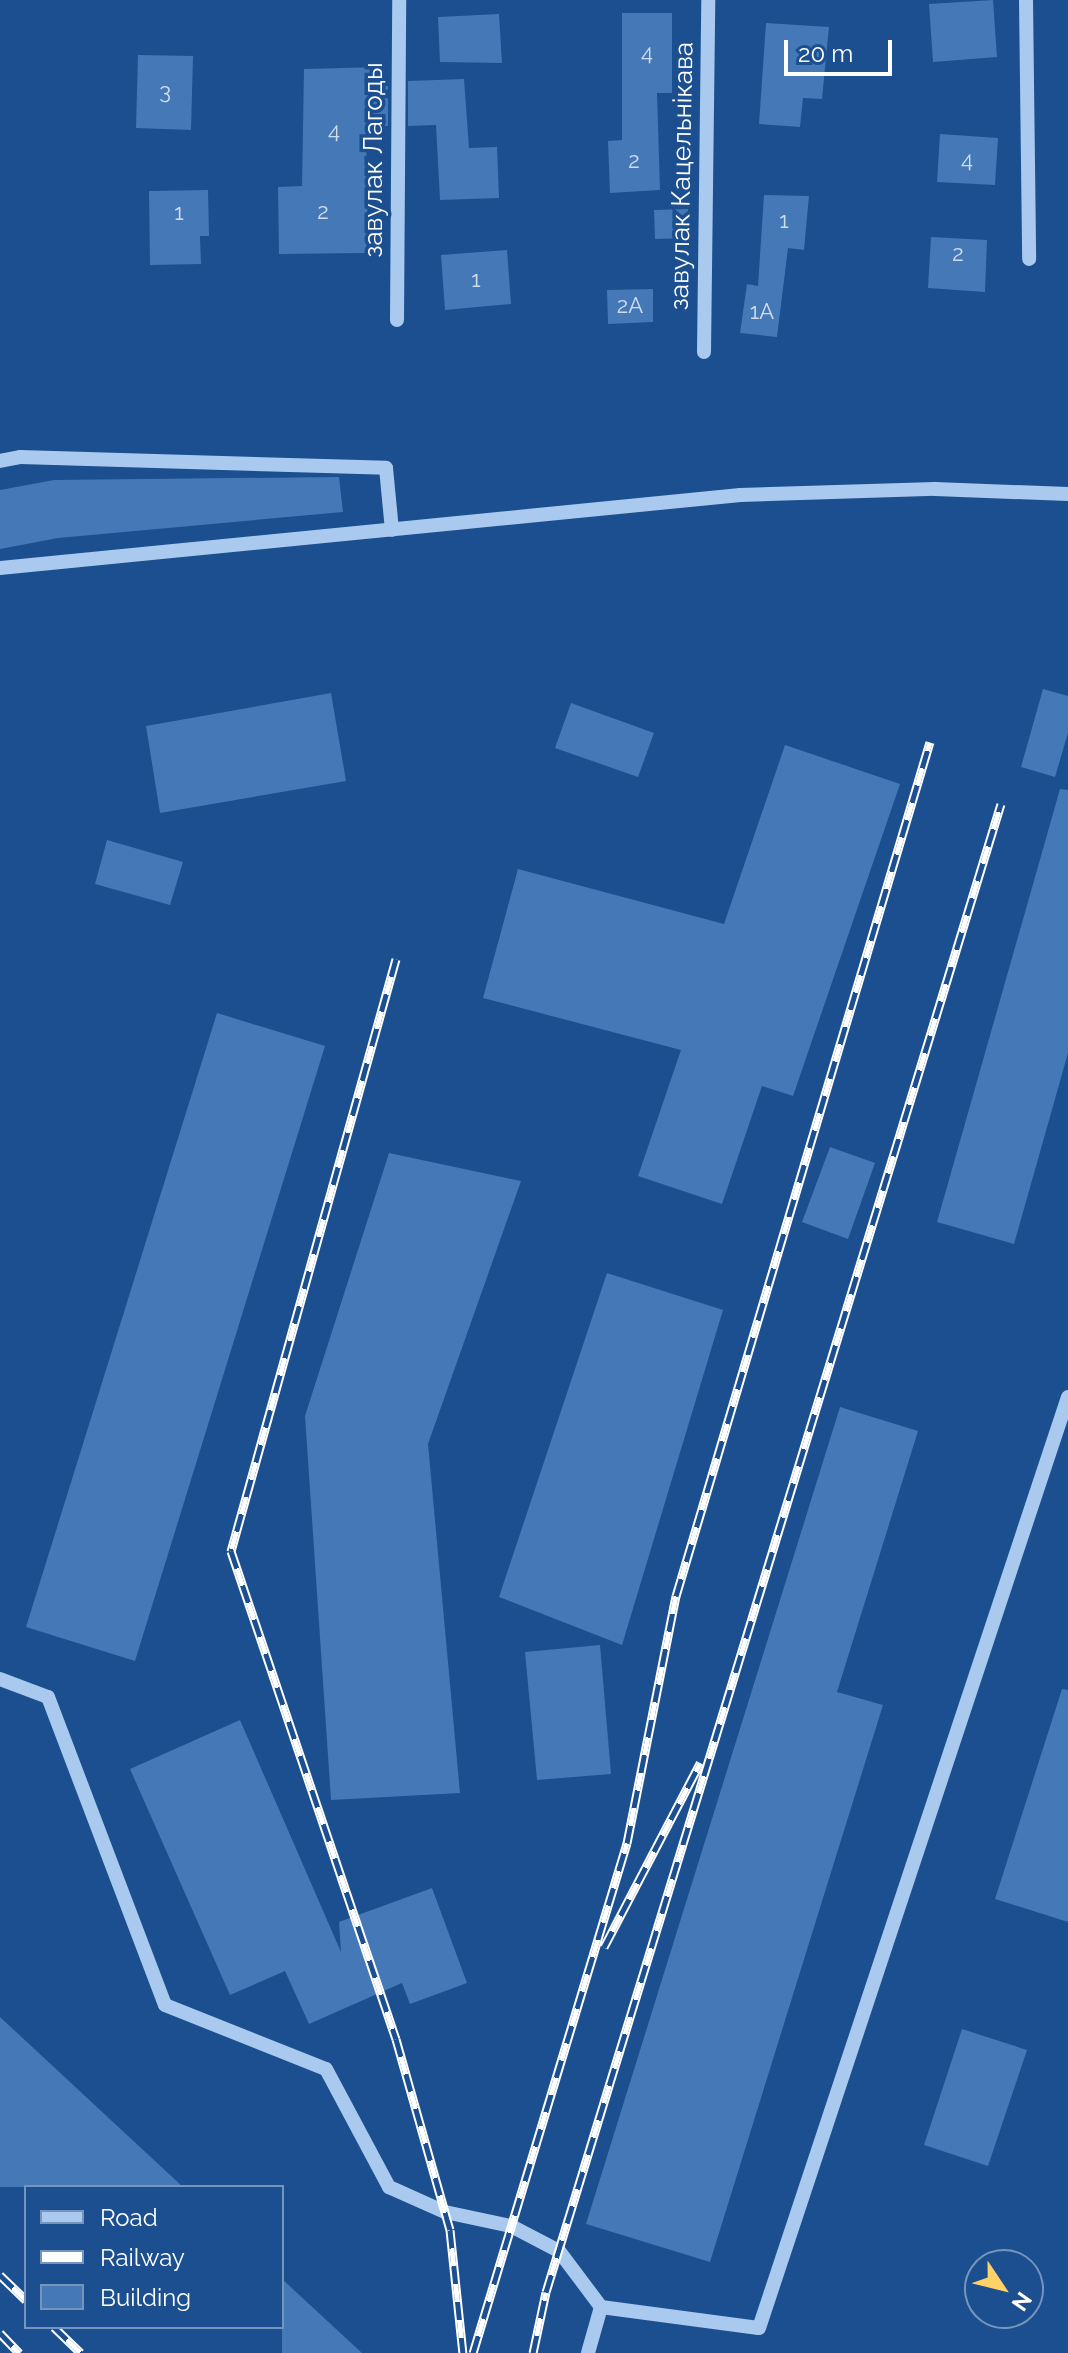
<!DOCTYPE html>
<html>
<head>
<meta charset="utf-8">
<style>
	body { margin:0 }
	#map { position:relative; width:1068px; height:2353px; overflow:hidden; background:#1b4f8f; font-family:Raleway,sans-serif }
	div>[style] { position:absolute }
	.building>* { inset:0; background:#4478b7 }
	.minor>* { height:14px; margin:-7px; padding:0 7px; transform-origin:7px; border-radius:7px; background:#a9c9ee }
	.rail>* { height:9px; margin-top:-4.5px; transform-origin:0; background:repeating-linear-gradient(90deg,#1b4f8f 0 18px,#fff 0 36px); box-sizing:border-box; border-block:2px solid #fff }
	span { translate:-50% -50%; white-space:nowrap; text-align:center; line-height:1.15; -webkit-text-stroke:7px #1b4f8f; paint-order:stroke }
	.number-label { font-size:22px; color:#d0dded }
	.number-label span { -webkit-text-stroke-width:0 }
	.street-label { font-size:26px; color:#fff }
	.legend { position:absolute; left:24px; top:2185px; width:260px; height:144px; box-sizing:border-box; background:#1b4f8f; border:2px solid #7695bc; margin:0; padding:10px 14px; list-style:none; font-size:24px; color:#fff }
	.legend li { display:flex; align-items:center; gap:16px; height:40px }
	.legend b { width:40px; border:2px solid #7695bc }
	.north { position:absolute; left:964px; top:2249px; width:80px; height:80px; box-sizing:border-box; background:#1b4f8f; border:2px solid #7695bc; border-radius:50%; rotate:125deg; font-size:22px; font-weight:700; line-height:32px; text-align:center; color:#fff }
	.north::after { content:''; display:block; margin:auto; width:28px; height:36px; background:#ffd166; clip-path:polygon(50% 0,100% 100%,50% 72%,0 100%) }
	.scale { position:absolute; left:784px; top:40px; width:108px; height:36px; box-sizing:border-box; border:4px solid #fff; border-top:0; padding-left:10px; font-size:24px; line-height:28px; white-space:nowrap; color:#fff; -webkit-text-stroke:6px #1b4f8f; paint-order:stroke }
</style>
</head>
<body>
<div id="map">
	<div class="building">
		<div style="clip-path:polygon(993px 0,997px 57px,933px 62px,929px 4px)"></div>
		<div style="clip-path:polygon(622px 13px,672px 13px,672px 93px,657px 93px,660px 190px,610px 193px,608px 141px,622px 140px)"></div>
		<div style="clip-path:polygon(499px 14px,502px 63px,440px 62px,438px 17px)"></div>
		<div style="clip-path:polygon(766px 23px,829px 27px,822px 99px,803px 98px,800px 127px,759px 124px)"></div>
		<div style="clip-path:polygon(138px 55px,193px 56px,191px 130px,136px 128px)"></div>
		<div style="clip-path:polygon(382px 67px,382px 82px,388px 82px,388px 126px,366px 126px,368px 253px,279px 254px,278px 187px,302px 186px,304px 69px)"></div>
		<div style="clip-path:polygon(464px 79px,469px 148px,497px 147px,499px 198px,440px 200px,436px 125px,408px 126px,408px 81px)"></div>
		<div style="clip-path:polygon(940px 134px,998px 138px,995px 185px,937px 182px)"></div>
		<div style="clip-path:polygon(208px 190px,209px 236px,200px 236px,201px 264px,150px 265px,149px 191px)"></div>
		<div style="clip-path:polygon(764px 195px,809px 196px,804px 250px,788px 248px,777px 337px,740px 333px,747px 284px,758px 286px)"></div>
		<div style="clip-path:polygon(688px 209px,688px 238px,655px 239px,654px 210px)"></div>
		<div style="clip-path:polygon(931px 237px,987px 240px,985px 292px,928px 288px)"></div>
		<div style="clip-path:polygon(507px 250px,511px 304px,445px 310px,441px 255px)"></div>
		<div style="clip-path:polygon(653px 289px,653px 322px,608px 324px,607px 290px)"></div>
		<div style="clip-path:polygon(339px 477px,343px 512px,58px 538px,0 549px,0 490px,54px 480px)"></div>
		<div style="clip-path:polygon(1043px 689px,1068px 696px,1068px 733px,1055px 777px,1021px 767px)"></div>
		<div style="clip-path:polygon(331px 693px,346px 781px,160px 813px,146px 726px)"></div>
		<div style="clip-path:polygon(571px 703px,654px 733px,638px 777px,555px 748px)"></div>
		<div style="clip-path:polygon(785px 745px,900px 784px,793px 1096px,762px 1086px,722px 1204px,638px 1176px,681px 1050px,483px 998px,518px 869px,724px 924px)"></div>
		<div style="clip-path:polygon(1060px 789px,1068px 790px,1068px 1053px,1014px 1244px,937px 1222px)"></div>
		<div style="clip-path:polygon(107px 840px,183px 862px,170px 905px,95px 884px)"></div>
		<div style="clip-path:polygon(217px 1013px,325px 1046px,135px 1661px,26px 1627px)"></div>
		<div style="clip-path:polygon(830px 1147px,875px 1163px,848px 1239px,802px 1222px)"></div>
		<div style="clip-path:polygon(389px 1153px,521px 1181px,428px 1444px,460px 1793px,331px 1800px,305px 1416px)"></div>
		<div style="clip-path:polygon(607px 1273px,723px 1310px,622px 1645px,499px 1597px)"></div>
		<div style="clip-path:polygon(840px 1407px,918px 1431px,837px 1692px,883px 1705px,710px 2262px,586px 2224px)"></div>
		<div style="clip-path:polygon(600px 1645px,611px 1774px,537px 1780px,525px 1652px)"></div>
		<div style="clip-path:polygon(1062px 1689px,1068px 1690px,1068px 1922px,995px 1899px)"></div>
		<div style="clip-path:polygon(240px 1720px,341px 1952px,339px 1922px,432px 1888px,467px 1983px,410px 2004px,402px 1983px,309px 2024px,285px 1971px,230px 1995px,130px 1769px)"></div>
		<div style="clip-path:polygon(0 2017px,183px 2187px,0 2187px)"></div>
		<div style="clip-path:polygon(962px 2029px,1027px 2050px,988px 2166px,924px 2145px)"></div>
		<div style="clip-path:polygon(282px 2279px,362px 2353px,282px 2353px)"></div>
	</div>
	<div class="minor">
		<div style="left:1026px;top:0;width:259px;rotate:89.3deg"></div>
		<div style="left:397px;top:320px;width:320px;rotate:-89.6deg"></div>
		<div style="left:704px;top:352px;width:352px;rotate:-89.3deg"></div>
		<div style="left:0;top:461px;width:20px;rotate:-11deg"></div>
		<div style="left:20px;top:457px;width:366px;rotate:1.7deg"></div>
		<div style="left:386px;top:468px;width:62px;rotate:84.5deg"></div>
		<div style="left:0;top:568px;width:744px;rotate:-5.63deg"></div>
		<div style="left:740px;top:495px;width:195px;rotate:-1.8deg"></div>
		<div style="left:935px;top:489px;width:133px;rotate:2.2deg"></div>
		<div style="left:0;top:1679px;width:51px;rotate:20.6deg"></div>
		<div style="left:48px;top:1697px;width:329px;rotate:69.2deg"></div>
		<div style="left:165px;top:2005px;width:173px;rotate:21.7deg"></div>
		<div style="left:326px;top:2069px;width:134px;rotate:61.9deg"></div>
		<div style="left:389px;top:2187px;width:61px;rotate:24.1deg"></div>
		<div style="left:445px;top:2212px;width:67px;rotate:12deg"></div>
		<div style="left:511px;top:2226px;width:54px;rotate:27.5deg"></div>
		<div style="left:559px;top:2251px;width:70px;rotate:53.1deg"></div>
		<div style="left:601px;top:2307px;width:48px;rotate:105.8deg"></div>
		<div style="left:601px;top:2307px;width:159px;rotate:7.6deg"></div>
		<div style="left:759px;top:2328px;width:981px;rotate:-71.64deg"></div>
	</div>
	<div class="rail">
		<div style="left:396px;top:959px;width:615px;rotate:105.57deg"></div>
		<div style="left:231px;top:1551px;width:515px;rotate:71.32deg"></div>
		<div style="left:396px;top:2039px;width:198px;rotate:74.2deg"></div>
		<div style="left:450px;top:2230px;width:124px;rotate:84deg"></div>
		<div style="left:604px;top:1947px;width:208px;rotate:-62.4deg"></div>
		<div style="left:0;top:2275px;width:36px;rotate:44deg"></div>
		<div style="left:54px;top:2327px;width:37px;rotate:44deg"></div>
		<div style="left:0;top:2333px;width:28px;rotate:46deg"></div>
		<div style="left:473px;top:2353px;width:533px;rotate:-73.2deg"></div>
		<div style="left:627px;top:1843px;width:252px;rotate:-78.8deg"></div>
		<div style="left:676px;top:1596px;width:891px;rotate:-73.44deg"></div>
		<div style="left:533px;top:2353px;width:62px;rotate:-78deg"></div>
		<div style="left:546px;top:2292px;width:1556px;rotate:-73deg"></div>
	</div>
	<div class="number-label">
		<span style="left:647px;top:53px">4</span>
		<span style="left:165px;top:92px">3</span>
		<span style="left:334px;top:131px">4</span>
		<span style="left:967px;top:160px">4</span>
		<span style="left:634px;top:161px">2</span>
		<span style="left:323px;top:212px">2</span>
		<span style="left:179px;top:213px">1</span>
		<span style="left:784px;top:221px">1</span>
		<span style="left:958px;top:254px">2</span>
		<span style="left:476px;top:280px">1</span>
		<span style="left:630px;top:306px">2А</span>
		<span style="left:762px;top:312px">1А</span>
	</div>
	<div class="street-label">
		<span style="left:374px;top:160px;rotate:-90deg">завулак Лагоды</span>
		<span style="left:682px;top:176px;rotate:-89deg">завулак Кацельнікава</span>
	</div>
	<ul class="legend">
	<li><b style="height:10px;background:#a9c9ee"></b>Road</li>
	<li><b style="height:10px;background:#fff"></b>Railway</li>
	<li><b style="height:22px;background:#4478b7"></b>Building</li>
	</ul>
	<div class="north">N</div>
	<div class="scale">20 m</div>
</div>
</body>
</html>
